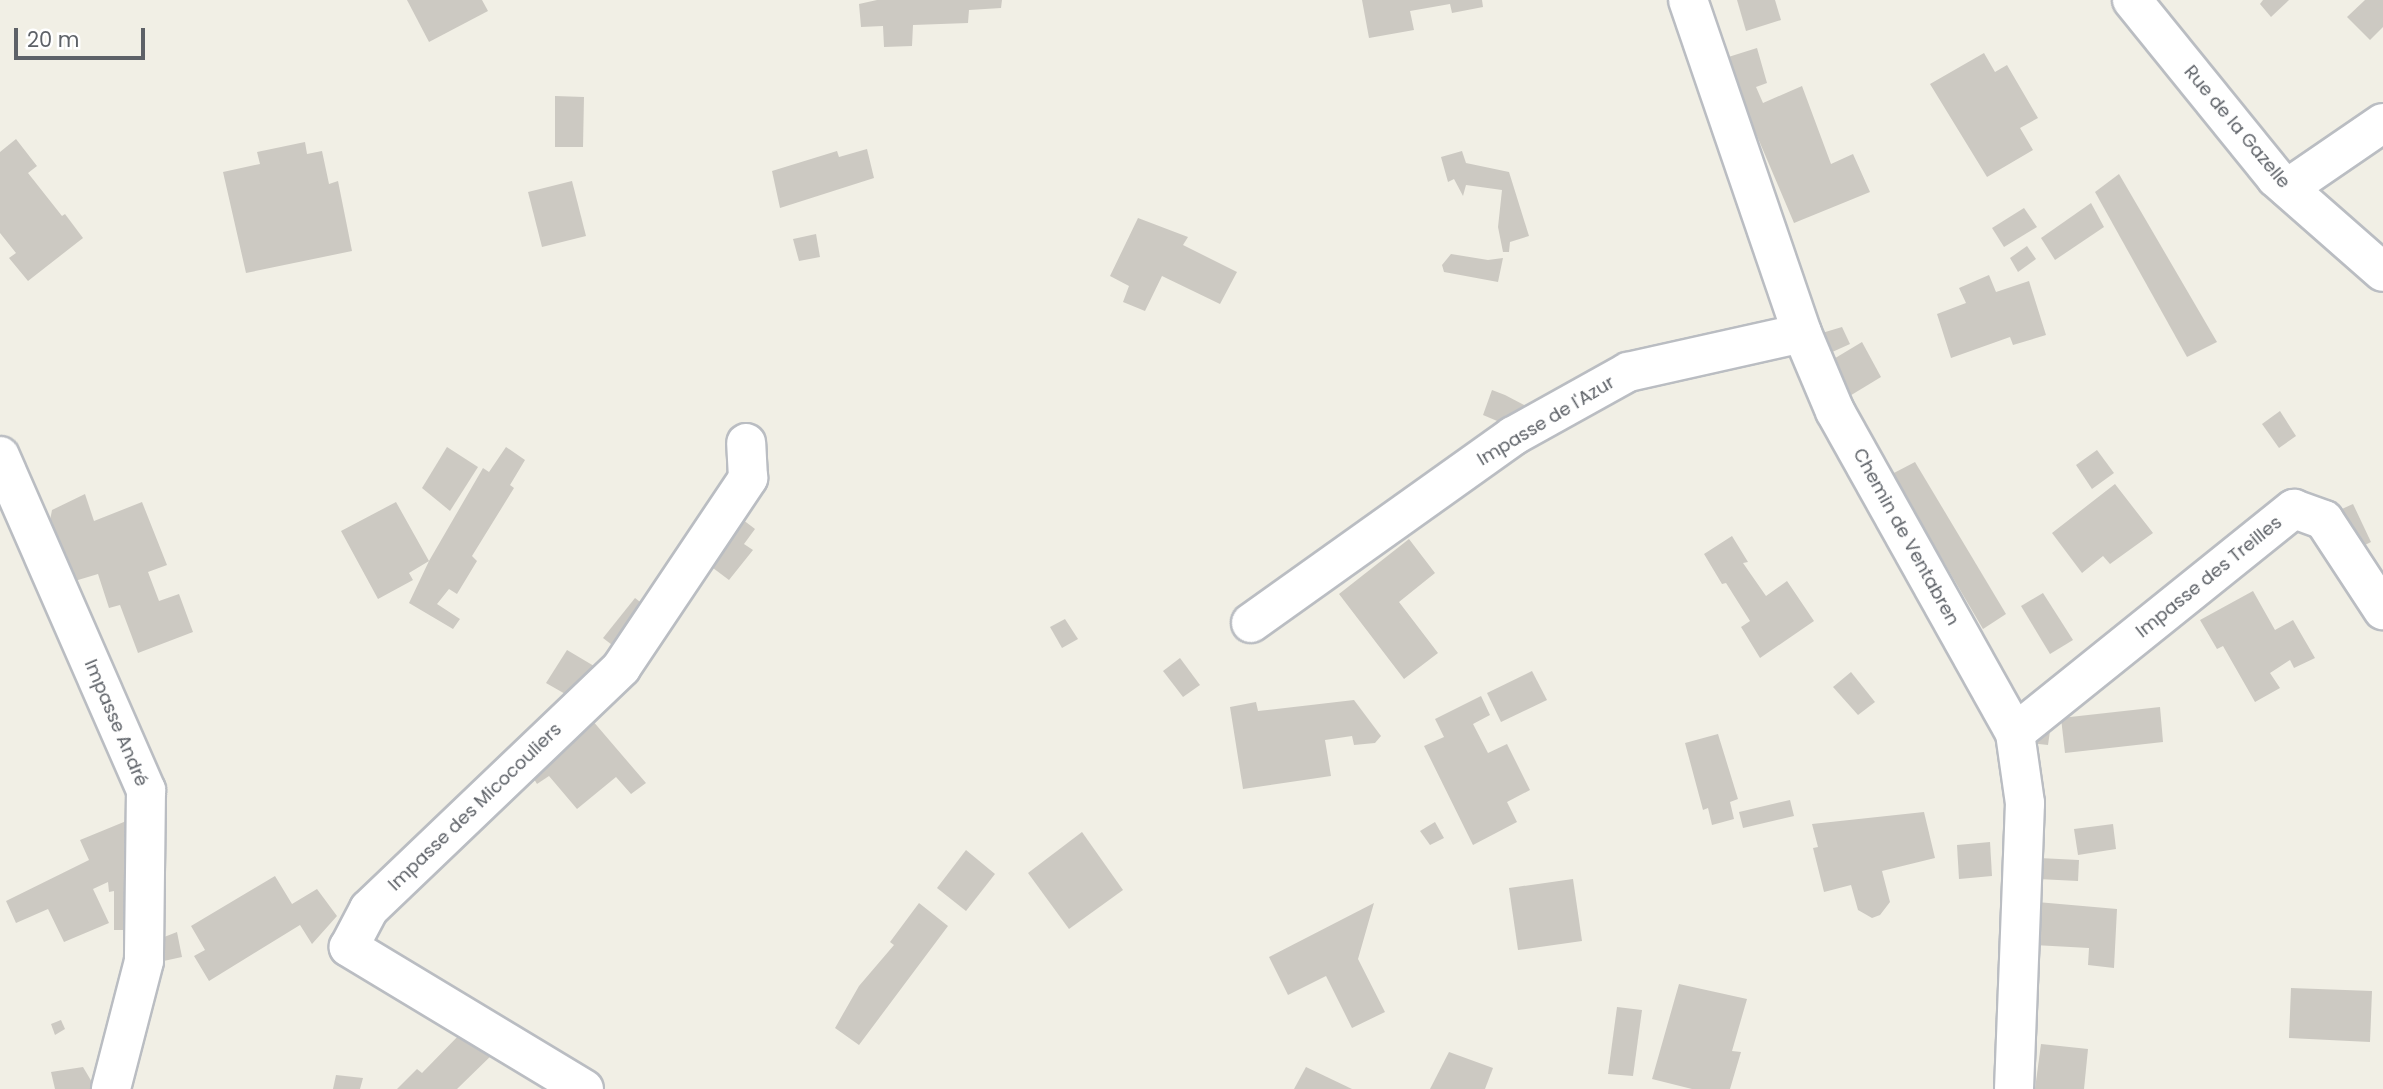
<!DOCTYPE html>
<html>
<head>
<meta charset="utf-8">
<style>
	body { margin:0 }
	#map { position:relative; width:2383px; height:1089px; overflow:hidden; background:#f1efe5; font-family:Poppins,sans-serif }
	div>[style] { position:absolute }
	.building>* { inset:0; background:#ccc9c2 }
	.roads { filter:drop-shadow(2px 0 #babdc2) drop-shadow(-2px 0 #babdc2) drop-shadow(0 2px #babdc2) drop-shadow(0 -2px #babdc2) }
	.minor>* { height:38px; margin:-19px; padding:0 19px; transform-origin:19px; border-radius:19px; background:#fff }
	span { translate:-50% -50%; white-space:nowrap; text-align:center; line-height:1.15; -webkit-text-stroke:6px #fff; paint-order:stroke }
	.street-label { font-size:18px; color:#5d6167 }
	.scale { position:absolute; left:14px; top:28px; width:131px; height:32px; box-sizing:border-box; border:4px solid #5d6167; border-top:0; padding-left:9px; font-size:21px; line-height:24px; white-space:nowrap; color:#5d6167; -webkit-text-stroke:5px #fff; paint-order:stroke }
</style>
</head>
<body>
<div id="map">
	<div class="building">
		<div style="clip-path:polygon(407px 0,482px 0,488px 11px,429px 42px)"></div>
		<div style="clip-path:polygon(877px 0,1002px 0,1001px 8px,969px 10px,968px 23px,913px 25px,912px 46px,884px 47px,883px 26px,861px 27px,859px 4px)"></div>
		<div style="clip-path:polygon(1362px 0,1482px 0,1483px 7px,1452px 13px,1450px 4px,1410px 11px,1414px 30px,1369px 38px)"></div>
		<div style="clip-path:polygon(1737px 0,1775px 0,1781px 20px,1746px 31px)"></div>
		<div style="clip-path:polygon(2263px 0,2289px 0,2271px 17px,2260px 4px)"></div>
		<div style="clip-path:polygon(2365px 0,2383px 0,2383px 27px,2370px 40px,2347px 17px)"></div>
		<div style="clip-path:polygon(1757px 48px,1767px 83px,1756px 87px,1763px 103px,1802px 86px,1831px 164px,1853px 154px,1870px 192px,1794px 223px,1746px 110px,1739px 112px,1722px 59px)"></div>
		<div style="clip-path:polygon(1984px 53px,1995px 72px,2007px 65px,2038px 118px,2020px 128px,2033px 150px,1987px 177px,1930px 84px)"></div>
		<div style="clip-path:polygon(555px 96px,584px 97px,583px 147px,555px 147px)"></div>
		<div style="clip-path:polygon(16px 139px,37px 166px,28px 173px,62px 216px,65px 214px,83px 238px,28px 281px,9px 258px,16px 253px,0 233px,0 152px)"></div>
		<div style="clip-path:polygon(305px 142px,307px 154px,322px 151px,329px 184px,338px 181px,352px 251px,246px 273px,223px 172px,260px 164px,257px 152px)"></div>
		<div style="clip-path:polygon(867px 149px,874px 178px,780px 208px,772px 171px,837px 151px,839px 157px)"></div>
		<div style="clip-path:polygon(1462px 151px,1466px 163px,1509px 172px,1529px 236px,1510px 242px,1509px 252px,1503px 252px,1498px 227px,1502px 190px,1466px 185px,1463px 196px,1454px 179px,1448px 182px,1441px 157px)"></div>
		<div style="clip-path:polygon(2119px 174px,2217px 342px,2187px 357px,2095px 192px)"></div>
		<div style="clip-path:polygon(572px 181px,586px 236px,542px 247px,528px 192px)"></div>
		<div style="clip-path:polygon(2091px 203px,2104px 227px,2055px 260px,2041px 238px)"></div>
		<div style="clip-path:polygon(2024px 208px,2037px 227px,2004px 247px,1992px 228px)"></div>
		<div style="clip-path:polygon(1138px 218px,1188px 237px,1183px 245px,1237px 272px,1220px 304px,1162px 276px,1145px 311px,1123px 302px,1129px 286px,1110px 276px)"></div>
		<div style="clip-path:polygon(816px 234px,820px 257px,799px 261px,793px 239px)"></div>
		<div style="clip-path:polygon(2027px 246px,2036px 259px,2018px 272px,2010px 258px)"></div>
		<div style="clip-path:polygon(1451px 254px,1488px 260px,1503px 258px,1498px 282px,1444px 272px,1442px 265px)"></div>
		<div style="clip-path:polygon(1989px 275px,1996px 292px,2029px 281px,2046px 335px,2013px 345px,2010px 337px,1951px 358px,1937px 314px,1966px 303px,1959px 288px)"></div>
		<div style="clip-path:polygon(1842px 327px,1850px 344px,1830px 353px,1822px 333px)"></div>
		<div style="clip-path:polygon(1862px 342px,1881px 377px,1848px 397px,1832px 360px)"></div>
		<div style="clip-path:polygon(1492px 390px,1505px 395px,1532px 409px,1509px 426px,1483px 415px)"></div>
		<div style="clip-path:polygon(2280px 411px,2296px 436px,2279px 448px,2262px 424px)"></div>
		<div style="clip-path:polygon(447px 447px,478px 467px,450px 511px,422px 488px)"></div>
		<div style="clip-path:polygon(506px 447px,525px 460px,510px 485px,514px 488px,472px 556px,477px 561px,457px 594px,449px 589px,437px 604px,460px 619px,453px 629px,409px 603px,429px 561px,409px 573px,413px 580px,378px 599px,341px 531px,396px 502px,429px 561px,483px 468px,489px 472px)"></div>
		<div style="clip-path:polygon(2097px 450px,2114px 473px,2092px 489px,2076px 465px)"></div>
		<div style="clip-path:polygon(1915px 462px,2006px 614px,1983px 629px,1892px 474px)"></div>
		<div style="clip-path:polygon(2115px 484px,2153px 533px,2110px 564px,2103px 556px,2082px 573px,2052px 533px)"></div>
		<div style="clip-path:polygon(85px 494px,94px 521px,142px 502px,167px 565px,148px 572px,159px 601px,179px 594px,193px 632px,138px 653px,120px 605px,109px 608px,98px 574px,68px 583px,46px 541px,52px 510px)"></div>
		<div style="clip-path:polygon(2353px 504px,2371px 542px,2351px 552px,2333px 513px)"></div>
		<div style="clip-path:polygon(738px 516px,755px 529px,744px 544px,753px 550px,729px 580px,705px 562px)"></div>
		<div style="clip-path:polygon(1732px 536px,1748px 562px,1743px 563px,1766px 596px,1787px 581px,1814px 621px,1760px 658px,1741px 627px,1750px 621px,1726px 583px,1722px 584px,1704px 554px)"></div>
		<div style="clip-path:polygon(1409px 539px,1435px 573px,1399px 602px,1438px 653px,1404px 679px,1339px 594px)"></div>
		<div style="clip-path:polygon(2253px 591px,2275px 630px,2293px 620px,2315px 658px,2294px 668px,2290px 660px,2270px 673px,2280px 688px,2255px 702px,2223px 646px,2217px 649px,2200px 620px)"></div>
		<div style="clip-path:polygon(2043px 593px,2073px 640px,2050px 654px,2021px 606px)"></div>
		<div style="clip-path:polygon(635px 598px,648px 608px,616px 648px,603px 638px)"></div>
		<div style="clip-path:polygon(1065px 619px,1078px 639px,1062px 648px,1050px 627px)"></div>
		<div style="clip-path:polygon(567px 650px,594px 666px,597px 673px,574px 699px,546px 683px)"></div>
		<div style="clip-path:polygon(1180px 658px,1200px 685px,1183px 697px,1163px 671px)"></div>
		<div style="clip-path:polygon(1532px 671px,1547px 700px,1501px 722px,1487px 693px)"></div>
		<div style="clip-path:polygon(1851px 672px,1875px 702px,1858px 715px,1833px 687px)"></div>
		<div style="clip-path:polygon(1481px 696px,1490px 715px,1473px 724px,1488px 753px,1507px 744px,1530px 790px,1507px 802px,1517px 822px,1473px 845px,1424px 746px,1444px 737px,1435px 719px)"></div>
		<div style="clip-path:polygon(1354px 700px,1381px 736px,1375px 743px,1354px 745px,1352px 736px,1325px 740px,1331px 776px,1243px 789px,1230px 707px,1256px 702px,1258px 711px)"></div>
		<div style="clip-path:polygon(2160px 707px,2163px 742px,2065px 753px,2061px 718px)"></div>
		<div style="clip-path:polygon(592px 720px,646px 783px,631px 794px,616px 777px,577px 809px,549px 776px,537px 784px,531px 774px)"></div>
		<div style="clip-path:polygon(2031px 726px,2050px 731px,2048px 745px,2029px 743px)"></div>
		<div style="clip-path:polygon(1718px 734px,1738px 799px,1730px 802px,1734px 819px,1712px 825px,1708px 808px,1703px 810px,1685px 743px)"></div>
		<div style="clip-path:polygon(1790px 800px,1794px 816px,1743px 828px,1739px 812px)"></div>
		<div style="clip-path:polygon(1924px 812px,1935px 858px,1882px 871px,1890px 902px,1880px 915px,1872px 918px,1858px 910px,1851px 885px,1824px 892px,1813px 848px,1818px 847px,1812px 824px)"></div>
		<div style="clip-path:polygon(136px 817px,141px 930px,114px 930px,114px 891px,109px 892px,108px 882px,93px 889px,109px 923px,64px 942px,48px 909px,16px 923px,6px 901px,89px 860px,80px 840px)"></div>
		<div style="clip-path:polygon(1435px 822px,1444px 838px,1430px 845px,1420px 831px)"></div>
		<div style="clip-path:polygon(2113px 824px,2116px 849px,2078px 855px,2074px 829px)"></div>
		<div style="clip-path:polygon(1082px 832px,1123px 890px,1069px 929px,1028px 873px)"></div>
		<div style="clip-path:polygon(1990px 842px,1992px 876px,1959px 879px,1957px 845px)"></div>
		<div style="clip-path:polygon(966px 850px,995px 874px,966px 911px,937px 888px)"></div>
		<div style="clip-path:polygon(2039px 858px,2079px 860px,2078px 881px,2038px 879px)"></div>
		<div style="clip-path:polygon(275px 876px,292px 904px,317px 889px,337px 916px,312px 944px,300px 925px,209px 981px,194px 956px,205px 950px,191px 926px)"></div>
		<div style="clip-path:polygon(1573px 879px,1582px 941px,1518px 950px,1509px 888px)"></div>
		<div style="clip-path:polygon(2037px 902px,2117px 909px,2114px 968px,2088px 965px,2089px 948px,2034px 945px)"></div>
		<div style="clip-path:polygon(919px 903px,948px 926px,859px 1045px,835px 1028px,859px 986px,894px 945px,890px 942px)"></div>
		<div style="clip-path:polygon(1374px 903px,1358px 959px,1385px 1012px,1352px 1028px,1326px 976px,1288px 995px,1269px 957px)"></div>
		<div style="clip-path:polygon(177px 932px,182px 957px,159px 962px,159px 939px)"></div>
		<div style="clip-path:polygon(1679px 984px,1747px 999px,1732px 1051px,1741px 1052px,1730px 1089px,1692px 1089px,1652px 1079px)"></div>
		<div style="clip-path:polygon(2291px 988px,2372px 991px,2370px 1042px,2289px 1038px)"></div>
		<div style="clip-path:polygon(1617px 1007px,1642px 1010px,1633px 1076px,1608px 1074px)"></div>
		<div style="clip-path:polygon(61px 1020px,65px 1029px,55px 1035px,51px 1024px)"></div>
		<div style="clip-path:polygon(465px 1029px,497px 1050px,457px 1089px,397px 1089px,417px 1069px,422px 1073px)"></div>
		<div style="clip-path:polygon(2041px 1044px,2088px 1049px,2084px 1089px,2035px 1089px)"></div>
		<div style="clip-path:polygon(1449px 1052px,1493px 1068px,1485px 1089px,1430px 1089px)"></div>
		<div style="clip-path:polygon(83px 1067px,96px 1089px,55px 1089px,51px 1072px)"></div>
		<div style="clip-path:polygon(1306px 1067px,1352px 1089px,1294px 1089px)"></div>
		<div style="clip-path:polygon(336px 1075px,363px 1078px,360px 1089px,333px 1089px)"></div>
	</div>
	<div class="roads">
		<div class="minor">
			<div style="left:1688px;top:0;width:352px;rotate:71.1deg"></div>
			<div style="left:1802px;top:333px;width:85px;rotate:67.1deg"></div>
			<div style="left:1835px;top:411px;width:369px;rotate:60.8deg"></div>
			<div style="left:2015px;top:733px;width:71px;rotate:81.9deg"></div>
			<div style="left:2025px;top:803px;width:286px;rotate:92.2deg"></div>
			<div style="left:2132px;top:0;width:229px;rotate:51deg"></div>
			<div style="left:2276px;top:178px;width:142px;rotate:41.3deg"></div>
			<div style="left:2288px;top:188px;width:115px;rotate:-34.4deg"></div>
			<div style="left:0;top:456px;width:365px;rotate:66.4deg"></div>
			<div style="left:146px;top:790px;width:171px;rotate:90.7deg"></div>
			<div style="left:144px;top:961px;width:132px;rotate:104.5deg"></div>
			<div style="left:1251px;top:623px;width:322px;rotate:-35.5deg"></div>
			<div style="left:1513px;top:436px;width:132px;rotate:-29.1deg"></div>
			<div style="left:1628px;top:372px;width:178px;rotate:-12.6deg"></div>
			<div style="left:2015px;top:733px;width:358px;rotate:-38.8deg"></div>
			<div style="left:2294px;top:509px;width:32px;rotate:20deg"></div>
			<div style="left:2324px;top:520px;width:108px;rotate:56.8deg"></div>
			<div style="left:584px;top:1089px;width:275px;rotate:-148.9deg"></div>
			<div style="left:349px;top:947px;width:43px;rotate:-62.2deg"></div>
			<div style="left:369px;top:909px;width:349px;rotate:-43.7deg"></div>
			<div style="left:621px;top:668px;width:229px;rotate:-56.2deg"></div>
			<div style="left:748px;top:478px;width:35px;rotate:-93deg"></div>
		</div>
	</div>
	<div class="street-label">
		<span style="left:2237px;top:127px;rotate:50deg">Rue de la Gazelle</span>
		<span style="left:1546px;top:421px;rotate:-31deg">Impasse de l'Azur</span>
		<span style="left:1906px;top:537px;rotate:61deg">Chemin de Ventabren</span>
		<span style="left:2209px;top:577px;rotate:-39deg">Impasse des Treilles</span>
		<span style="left:116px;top:723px;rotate:67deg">Impasse André</span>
		<span style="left:475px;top:807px;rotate:-44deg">Impasse des Micocouliers</span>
	</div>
	<div class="scale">20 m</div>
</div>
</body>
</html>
